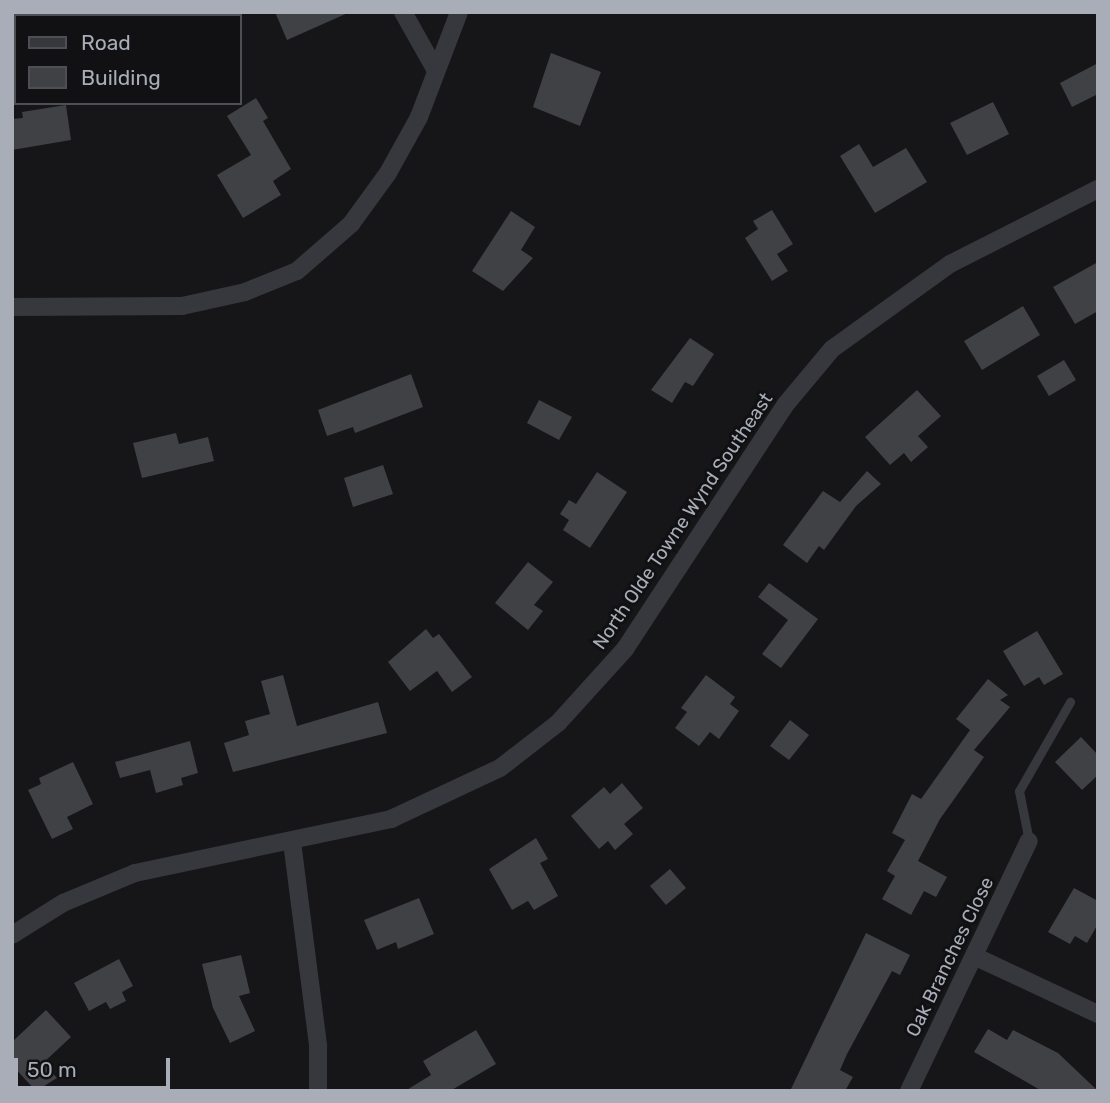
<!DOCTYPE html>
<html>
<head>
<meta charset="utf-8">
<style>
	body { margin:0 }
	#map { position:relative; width:1110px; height:1103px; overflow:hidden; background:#161618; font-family:Rubik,sans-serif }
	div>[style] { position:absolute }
	.building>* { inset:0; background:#404145 }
	.service>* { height:9px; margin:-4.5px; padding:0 4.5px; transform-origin:4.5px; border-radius:4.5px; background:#37383d }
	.minor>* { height:18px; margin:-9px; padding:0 9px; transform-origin:9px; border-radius:9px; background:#37383d }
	span { translate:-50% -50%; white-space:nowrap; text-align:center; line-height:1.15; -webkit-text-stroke:6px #111113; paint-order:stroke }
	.street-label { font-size:19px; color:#a8adb8 }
	.frame { position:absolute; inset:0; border:14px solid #a8adb8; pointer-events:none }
	.legend { position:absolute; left:14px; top:14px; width:228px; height:91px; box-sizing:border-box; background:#111113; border:2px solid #4d4f55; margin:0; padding:9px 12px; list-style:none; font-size:21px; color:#a8adb8 }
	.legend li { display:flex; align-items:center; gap:14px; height:35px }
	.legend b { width:35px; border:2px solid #4d4f55 }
	.scale { position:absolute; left:14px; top:1058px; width:156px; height:32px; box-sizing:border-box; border:4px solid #a8adb8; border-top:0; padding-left:9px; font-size:21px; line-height:24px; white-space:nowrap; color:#a8adb8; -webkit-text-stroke:5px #111113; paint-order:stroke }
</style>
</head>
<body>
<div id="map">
	<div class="building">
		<div style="clip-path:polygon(275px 12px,350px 12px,287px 40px)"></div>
		<div style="clip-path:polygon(551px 53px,601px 72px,580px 126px,533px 107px)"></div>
		<div style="clip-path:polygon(1098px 63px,1098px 94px,1072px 107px,1060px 83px)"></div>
		<div style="clip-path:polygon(256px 98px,268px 118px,263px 121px,291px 169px,273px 181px,281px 195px,243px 218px,217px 175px,251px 155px,227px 116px)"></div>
		<div style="clip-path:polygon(993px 102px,1009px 134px,967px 155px,950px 123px)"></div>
		<div style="clip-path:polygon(66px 105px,71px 140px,12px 150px,12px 119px,23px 118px,22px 112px)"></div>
		<div style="clip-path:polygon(859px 144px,873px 167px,906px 148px,927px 182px,875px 213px,840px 156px)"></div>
		<div style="clip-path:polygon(772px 210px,793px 244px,777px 254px,788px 271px,772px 281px,745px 238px,758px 229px,753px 221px)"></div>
		<div style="clip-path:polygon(511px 211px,535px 227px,521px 250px,533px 258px,503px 291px,472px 271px)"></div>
		<div style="clip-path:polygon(1098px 262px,1098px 311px,1075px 324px,1053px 287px)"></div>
		<div style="clip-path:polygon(1023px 306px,1040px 335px,982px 370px,964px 341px)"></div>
		<div style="clip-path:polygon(690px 338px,714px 354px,693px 386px,685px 382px,672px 403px,651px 390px)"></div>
		<div style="clip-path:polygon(1064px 360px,1076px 380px,1049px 396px,1037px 376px)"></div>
		<div style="clip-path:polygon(411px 374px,423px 407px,355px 433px,353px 427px,327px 436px,318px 410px)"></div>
		<div style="clip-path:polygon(917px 390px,941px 416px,918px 436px,928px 447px,911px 462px,904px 453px,890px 465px,865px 437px)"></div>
		<div style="clip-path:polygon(539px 400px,572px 417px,559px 440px,527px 423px)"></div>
		<div style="clip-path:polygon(176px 433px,179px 444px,208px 437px,214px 461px,142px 478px,133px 443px)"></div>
		<div style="clip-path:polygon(383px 465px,393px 494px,353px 507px,344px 478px)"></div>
		<div style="clip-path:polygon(867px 471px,881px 484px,856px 506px,824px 550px,819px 546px,807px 563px,783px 545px,823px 491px,840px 502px)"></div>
		<div style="clip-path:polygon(597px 472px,627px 492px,590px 548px,563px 530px,569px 520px,560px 514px,569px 500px,576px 504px)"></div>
		<div style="clip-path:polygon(528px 562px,553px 582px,534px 605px,543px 611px,528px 630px,495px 603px)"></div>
		<div style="clip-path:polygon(769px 583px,818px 619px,781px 668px,762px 654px,788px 620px,758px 597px)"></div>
		<div style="clip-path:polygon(426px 629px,433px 638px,439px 634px,472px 677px,452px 692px,437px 671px,410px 691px,388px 662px)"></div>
		<div style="clip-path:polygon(1037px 631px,1063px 674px,1044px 685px,1039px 677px,1024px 686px,1003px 651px)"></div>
		<div style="clip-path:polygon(283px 675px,297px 726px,378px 702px,387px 733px,233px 772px,224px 743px,249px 735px,245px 721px,270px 714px,261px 681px)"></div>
		<div style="clip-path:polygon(706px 675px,735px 697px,730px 704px,739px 711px,719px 739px,710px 732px,699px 746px,675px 728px,687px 712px,681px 708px)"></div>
		<div style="clip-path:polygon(988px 679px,1008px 695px,1000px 700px,1010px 707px,974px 750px,984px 757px,940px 819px,918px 861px,947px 877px,936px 897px,924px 891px,911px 915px,882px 899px,895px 876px,887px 871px,905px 840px,892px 833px,912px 794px,921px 799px,970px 730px,956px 719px)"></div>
		<div style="clip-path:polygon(790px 720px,809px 735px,789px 760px,770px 746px)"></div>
		<div style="clip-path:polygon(1081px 737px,1098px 755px,1098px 775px,1082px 790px,1055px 762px)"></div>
		<div style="clip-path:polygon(190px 741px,198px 773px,181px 778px,183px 785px,156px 793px,150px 770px,120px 778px,115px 762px)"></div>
		<div style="clip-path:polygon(73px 762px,93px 804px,67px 817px,73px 829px,52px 839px,28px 790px,41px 784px,39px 778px)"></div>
		<div style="clip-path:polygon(622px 783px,643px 808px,624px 824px,633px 834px,615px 850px,608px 841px,599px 849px,571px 816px,604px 787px,610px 794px)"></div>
		<div style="clip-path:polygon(536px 838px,548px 859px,540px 863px,558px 896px,534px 910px,528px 901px,512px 910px,489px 869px)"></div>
		<div style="clip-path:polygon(670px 869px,686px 888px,666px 905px,650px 886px)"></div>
		<div style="clip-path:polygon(1074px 888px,1098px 901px,1098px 924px,1087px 943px,1075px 936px,1070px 944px,1048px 932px)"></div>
		<div style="clip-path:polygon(419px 898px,434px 934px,398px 949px,396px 942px,377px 950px,364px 920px)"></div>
		<div style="clip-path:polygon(866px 933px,910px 955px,900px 975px,892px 971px,847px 1054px,840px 1070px,853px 1077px,845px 1091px,790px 1091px)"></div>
		<div style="clip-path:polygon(241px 955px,250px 993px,239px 996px,255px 1031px,230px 1043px,213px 1008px,202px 964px)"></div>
		<div style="clip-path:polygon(119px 959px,133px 986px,122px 992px,126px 1001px,110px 1009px,106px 1002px,89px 1011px,74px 983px)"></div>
		<div style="clip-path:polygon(46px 1010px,71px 1037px,43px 1063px,57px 1078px,36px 1091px,12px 1065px,12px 1042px)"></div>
		<div style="clip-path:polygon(988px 1029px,1007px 1040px,1013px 1030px,1058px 1053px,1098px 1091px,1042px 1091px,974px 1052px)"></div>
		<div style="clip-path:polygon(476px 1030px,496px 1064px,450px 1091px,405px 1091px,431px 1075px,423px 1061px)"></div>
	</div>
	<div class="service">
		<div style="left:1029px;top:841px;width:51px;rotate:-101.3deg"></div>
		<div style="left:1019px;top:791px;width:103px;rotate:-60.2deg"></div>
	</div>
	<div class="minor">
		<div style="left:403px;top:12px;width:65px;rotate:60.7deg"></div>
		<div style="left:12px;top:307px;width:170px;rotate:-0.3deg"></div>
		<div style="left:182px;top:306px;width:65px;rotate:-12.5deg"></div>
		<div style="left:245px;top:292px;width:56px;rotate:-22deg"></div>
		<div style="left:297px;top:271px;width:72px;rotate:-41deg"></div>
		<div style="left:351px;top:224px;width:63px;rotate:-54deg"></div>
		<div style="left:388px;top:173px;width:64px;rotate:-61deg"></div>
		<div style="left:419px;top:117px;width:112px;rotate:-69.1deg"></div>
		<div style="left:292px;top:842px;width:206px;rotate:82.7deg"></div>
		<div style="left:318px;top:1046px;width:45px;rotate:90deg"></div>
		<div style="left:12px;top:935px;width:60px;rotate:-32.1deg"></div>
		<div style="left:63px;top:903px;width:78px;rotate:-22.6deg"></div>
		<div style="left:135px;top:873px;width:262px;rotate:-11.9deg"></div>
		<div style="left:391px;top:819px;width:120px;rotate:-25.1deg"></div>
		<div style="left:500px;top:768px;width:73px;rotate:-37.8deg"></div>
		<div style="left:558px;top:723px;width:100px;rotate:-47.8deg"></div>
		<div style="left:625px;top:649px;width:293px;rotate:-56.7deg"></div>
		<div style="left:786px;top:404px;width:72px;rotate:-50.1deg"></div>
		<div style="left:832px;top:349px;width:145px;rotate:-35.8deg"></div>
		<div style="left:950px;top:264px;width:166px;rotate:-26.9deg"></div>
		<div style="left:974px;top:956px;width:137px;rotate:25.1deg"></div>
		<div style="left:909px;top:1091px;width:277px;rotate:-64.4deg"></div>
	</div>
	<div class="street-label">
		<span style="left:683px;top:521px;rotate:-56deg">North Olde Towne Wynd Southeast</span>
		<span style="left:950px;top:957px;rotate:-64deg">Oak Branches Close</span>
	</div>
	<div class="frame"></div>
	<ul class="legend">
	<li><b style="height:9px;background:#37383d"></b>Road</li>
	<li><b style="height:19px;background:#404145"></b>Building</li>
	</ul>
	<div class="scale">50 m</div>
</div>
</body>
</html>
